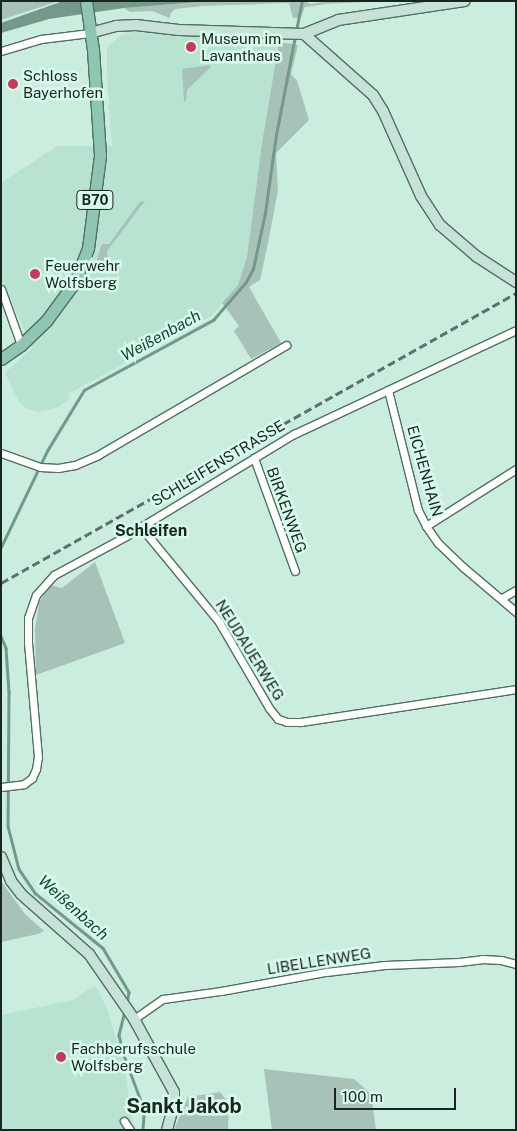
<!DOCTYPE html>
<html>
<head>
<meta charset="utf-8">
<style>
	body { margin:0 }
	#map { position:relative; width:517px; height:1131px; overflow:hidden; background:#cbedde; font-family:"Public Sans",sans-serif }
	div>[style] { position:absolute }
	.built>* { inset:0; background:#b9e3d1 }
	.green>* { inset:0; background:#a7c2b6 }
	.water>* { inset:0; background:#729989 }
	.stream>* { height:2.5px; margin:-1.25px; padding:0 1.25px; transform-origin:1.25px; border-radius:1.25px; background:#729989 }
	.roads { filter:drop-shadow(1px 0 #516f63) drop-shadow(-1px 0 #516f63) drop-shadow(0 1px #516f63) drop-shadow(0 -1px #516f63) }
	.minor>* { height:7px; margin:-3.5px; padding:0 3.5px; transform-origin:3.5px; border-radius:3.5px; background:#fff }
	.secondary>* { height:10px; margin:-5px; padding:0 5px; transform-origin:5px; border-radius:5px; background:#c7e2d9 }
	.primary>* { height:11px; margin:-5.5px; padding:0 5.5px; transform-origin:5.5px; border-radius:5.5px; background:#8fc5b3 }
	.rail>* { height:2.5px; margin-top:-1.25px; transform-origin:0; background:repeating-linear-gradient(90deg,#5d7269 0 8px,transparent 0 12px) }
	.dots>* { width:14px; height:14px; translate:-50% -50%; box-sizing:border-box; border:2px solid #d8faeb; border-radius:50% }
	span { translate:-50% -50%; white-space:nowrap; text-align:center; line-height:1.15; -webkit-text-stroke:5px #d8faeb; paint-order:stroke }
	.shield-label span { padding:1px 4px; background:#d8faeb; border:1px solid; border-radius:4px; -webkit-text-stroke-width:0 }
	.shield-label { font-size:14px; color:#182520; font-weight:700 }
	.poi-label { font-size:15px; color:#182520 }
	.left { translate:0 -50%; text-align:left }
	.street-label { font-size:15px; color:#182520 }
	.water-label { font-size:16px; color:#124737; font-style:italic }
	.neighbourhood-label { font-size:16px; color:#182520; font-weight:700 }
	.district-label { font-size:20px; color:#182520; font-weight:700 }
	.frame { position:absolute; inset:0; border:2px solid #182520; pointer-events:none }
	.scale { position:absolute; left:334px; top:1088px; width:122px; height:22px; box-sizing:border-box; border:2px solid #182520; border-top:0; padding-left:6px; font-size:15px; line-height:18px; white-space:nowrap; color:#182520; -webkit-text-stroke:4px #d8faeb; paint-order:stroke }
</style>
</head>
<body>
<div id="map">
	<div class="built">
		<div style="clip-path:polygon(133px 32px,279px 42px,262px 143px,247px 257px,238px 285px,211px 316px,68px 394px,70px 399px,56px 408px,38px 412px,25px 408px,18px 400px,5px 373px,32px 348px,1px 279px,1px 183px,57px 146px,112px 146px,107px 76px,107px 48px,121px 35px)"></div>
		<div style="clip-path:polygon(95px 985px,107px 1008px,125px 1069px,133px 1130px,1px 1130px,1px 1015px,73px 1000px)"></div>
	</div>
	<div class="green">
		<div style="clip-path:polygon(1px 1px,59px 1px,1px 20px)"></div>
		<div style="clip-path:polygon(211px 1px,304px 1px,311px 4px,327px 1px,384px 1px,326px 4px,305px 7px,301px 17px,293px 18px,289px 3px,203px 6px,175px 9px,171px 13px,170px 18px,152px 11px,130px 12px,124px 8px)"></div>
		<div style="clip-path:polygon(279px 42px,298px 45px,291px 74px,297px 81px,309px 120px,276px 153px,278px 190px,268px 243px,260px 280px,249px 287px,281px 343px,251px 359px,234px 331px,239px 326px,222px 303px,238px 285px,247px 257px,262px 143px)"></div>
		<div style="clip-path:polygon(210px 65px,211px 67px,187px 90px,186px 101px,184px 101px,182px 69px)"></div>
		<div style="clip-path:polygon(145px 201px,107px 251px,108px 266px,94px 269px,102px 244px,109px 244px,140px 202px)"></div>
		<div style="clip-path:polygon(95px 562px,125px 643px,36px 675px,35px 630px,39px 603px,50px 585px,62px 588px)"></div>
		<div style="clip-path:polygon(1px 881px,25px 914px,44px 931px,38px 934px,1px 942px)"></div>
		<div style="clip-path:polygon(264px 1069px,354px 1079px,371px 1094px,376px 1130px,272px 1130px)"></div>
		<div style="clip-path:polygon(220px 1092px,229px 1103px,228px 1130px,174px 1130px,188px 1097px)"></div>
	</div>
	<div class="water">
		<div style="clip-path:polygon(63px 1px,211px 1px,124px 8px,49px 19px,1px 33px,1px 23px)"></div>
	</div>
	<div class="stream">
		<div style="left:296px;top:31px;width:31px;rotate:-79deg"></div>
		<div style="left:1px;top:547px;width:106px;rotate:-64.4deg"></div>
		<div style="left:47px;top:451px;width:71px;rotate:-58.8deg"></div>
		<div style="left:84px;top:390px;width:147px;rotate:-28.5deg"></div>
		<div style="left:213px;top:320px;width:50px;rotate:-49deg"></div>
		<div style="left:246px;top:282px;width:15px;rotate:-62deg"></div>
		<div style="left:253px;top:269px;width:57px;rotate:-77.9deg"></div>
		<div style="left:265px;top:213px;width:79px;rotate:-82deg"></div>
		<div style="left:276px;top:135px;width:101px;rotate:-79.1deg"></div>
		<div style="left:1px;top:636px;width:13px;rotate:67deg"></div>
		<div style="left:6px;top:648px;width:44px;rotate:86.1deg"></div>
		<div style="left:9px;top:692px;width:134px;rotate:90.4deg"></div>
		<div style="left:8px;top:826px;width:44px;rotate:75.7deg"></div>
		<div style="left:19px;top:869px;width:29px;rotate:56deg"></div>
		<div style="left:35px;top:893px;width:87px;rotate:39deg"></div>
		<div style="left:103px;top:948px;width:51px;rotate:59.4deg"></div>
		<div style="left:129px;top:992px;width:12px;rotate:99deg"></div>
		<div style="left:125px;top:1011px;width:25px;rotate:104deg"></div>
		<div style="left:119px;top:1035px;width:18px;rotate:77deg"></div>
		<div style="left:123px;top:1053px;width:51px;rotate:69.4deg"></div>
		<div style="left:141px;top:1101px;width:14px;rotate:78deg"></div>
		<div style="left:144px;top:1115px;width:15px;rotate:94deg"></div>
	</div>
	<div class="roads">
		<div class="minor">
			<div style="left:1px;top:51px;width:42px;rotate:-16.7deg"></div>
			<div style="left:41px;top:39px;width:49px;rotate:-7deg"></div>
			<div style="left:1px;top:289px;width:59px;rotate:70.3deg"></div>
			<div style="left:388px;top:390px;width:124px;rotate:76deg"></div>
			<div style="left:418px;top:510px;width:18px;rotate:63deg"></div>
			<div style="left:426px;top:526px;width:21px;rotate:55deg"></div>
			<div style="left:438px;top:543px;width:35px;rotate:44deg"></div>
			<div style="left:463px;top:567px;width:70px;rotate:40.3deg"></div>
			<div style="left:1px;top:453px;width:41px;rotate:19.7deg"></div>
			<div style="left:40px;top:467px;width:18px;rotate:3deg"></div>
			<div style="left:58px;top:468px;width:17px;rotate:-10deg"></div>
			<div style="left:75px;top:465px;width:25px;rotate:-23deg"></div>
			<div style="left:98px;top:455px;width:218px;rotate:-30.3deg"></div>
			<div style="left:254px;top:458px;width:120px;rotate:70.1deg"></div>
			<div style="left:140px;top:526px;width:124px;rotate:50.5deg"></div>
			<div style="left:219px;top:622px;width:99px;rotate:59.8deg"></div>
			<div style="left:269px;top:708px;width:14px;rotate:51deg"></div>
			<div style="left:278px;top:719px;width:9px;rotate:18deg"></div>
			<div style="left:287px;top:722px;width:14px"></div>
			<div style="left:301px;top:722px;width:218px;rotate:-8.7deg"></div>
			<div style="left:426px;top:526px;width:107px;rotate:-32.3deg"></div>
			<div style="left:502px;top:598px;width:16px;rotate:-30deg"></div>
			<div style="left:1px;top:787px;width:23px;rotate:-7deg"></div>
			<div style="left:24px;top:784px;width:10px;rotate:-37deg"></div>
			<div style="left:32px;top:778px;width:10px;rotate:-66deg"></div>
			<div style="left:36px;top:769px;width:12px;rotate:-81deg"></div>
			<div style="left:38px;top:757px;width:114px;rotate:-95deg"></div>
			<div style="left:28px;top:643px;width:25px;rotate:-90deg"></div>
			<div style="left:28px;top:618px;width:24px;rotate:-71deg"></div>
			<div style="left:36px;top:595px;width:27px;rotate:-48deg"></div>
			<div style="left:54px;top:575px;width:82px;rotate:-28.4deg"></div>
			<div style="left:126px;top:536px;width:197px;rotate:-31.3deg"></div>
			<div style="left:294px;top:434px;width:245px;rotate:-25.1deg"></div>
			<div style="left:134px;top:1019px;width:35px;rotate:-35deg"></div>
			<div style="left:163px;top:999px;width:59px;rotate:-7.9deg"></div>
			<div style="left:221px;top:991px;width:107px;rotate:-10.3deg"></div>
			<div style="left:326px;top:972px;width:59px;rotate:-6.8deg"></div>
			<div style="left:385px;top:965px;width:74px;rotate:-2.3deg"></div>
			<div style="left:459px;top:962px;width:23px;rotate:-7deg"></div>
			<div style="left:482px;top:959px;width:19px;rotate:3deg"></div>
			<div style="left:501px;top:960px;width:16px;rotate:15deg"></div>
			<div style="left:124px;top:1121px;width:11px;rotate:56deg"></div>
		</div>
		<div class="secondary">
			<div style="left:90px;top:33px;width:27px;rotate:-15deg"></div>
			<div style="left:116px;top:26px;width:20px;rotate:-3deg"></div>
			<div style="left:136px;top:25px;width:43px;rotate:6.6deg"></div>
			<div style="left:179px;top:30px;width:125px;rotate:1.8deg"></div>
			<div style="left:304px;top:34px;width:92px;rotate:41.5deg"></div>
			<div style="left:373px;top:95px;width:19px;rotate:58deg"></div>
			<div style="left:383px;top:111px;width:93px;rotate:65.9deg"></div>
			<div style="left:421px;top:196px;width:35px;rotate:57deg"></div>
			<div style="left:440px;top:225px;width:48px;rotate:40.7deg"></div>
			<div style="left:476px;top:256px;width:48px;rotate:33deg"></div>
			<div style="left:304px;top:34px;width:37px;rotate:-22deg"></div>
			<div style="left:338px;top:20px;width:128px;rotate:-8.5deg"></div>
			<div style="left:1px;top:857px;width:26px;rotate:67deg"></div>
			<div style="left:11px;top:881px;width:16px;rotate:52deg"></div>
			<div style="left:21px;top:894px;width:91px;rotate:41.4deg"></div>
			<div style="left:89px;top:954px;width:79px;rotate:55.3deg"></div>
			<div style="left:134px;top:1019px;width:83px;rotate:61.3deg"></div>
			<div style="left:174px;top:1092px;width:12px;rotate:90deg"></div>
			<div style="left:174px;top:1104px;width:27px;rotate:105deg"></div>
		</div>
		<div class="primary">
			<div style="left:1px;top:359px;width:24px;rotate:-35deg"></div>
			<div style="left:21px;top:345px;width:35px;rotate:-44deg"></div>
			<div style="left:46px;top:321px;width:47px;rotate:-53.6deg"></div>
			<div style="left:74px;top:283px;width:38px;rotate:-68deg"></div>
			<div style="left:88px;top:248px;width:94px;rotate:-82.6deg"></div>
			<div style="left:100px;top:155px;width:105px;rotate:-93.8deg"></div>
			<div style="left:93px;top:50px;width:49px;rotate:-98.1deg"></div>
		</div>
	</div>
	<div class="rail">
		<div style="left:1px;top:583px;width:591px;rotate:-29.38deg"></div>
	</div>
	<div class="dots">
		<div style="left:191px;top:47px;background:#c8385b"></div>
		<div style="left:13px;top:84px;background:#c8385b"></div>
		<div style="left:35px;top:274px;background:#c8385b"></div>
		<div style="left:61px;top:1057px;background:#c8385b"></div>
	</div>
	<div class="shield-label">
		<span style="left:95px;top:200px">B70</span>
	</div>
	<div class="poi-label">
		<span class="left" style="left:201px;top:47px">Museum im<br>Lavanthaus</span>
		<span class="left" style="left:23px;top:84px">Schloss<br>Bayerhofen</span>
		<span class="left" style="left:45px;top:274px">Feuerwehr<br>Wolfsberg</span>
		<span class="left" style="left:71px;top:1057px">Fachberufsschule<br>Wolfsberg</span>
	</div>
	<div class="street-label">
		<span style="left:218px;top:463px;rotate:-31deg">SCHLEIFENSTRASSE</span>
		<span style="left:425px;top:471px;rotate:74deg">EICHENHAIN</span>
		<span style="left:287px;top:510px;rotate:70deg">BIRKENWEG</span>
		<span style="left:250px;top:650px;rotate:58deg">NEUDAUERWEG</span>
		<span style="left:319px;top:961px;rotate:-9deg">LIBELLENWEG</span>
	</div>
	<div class="water-label">
		<span style="left:161px;top:336px;rotate:-29deg">Weißenbach</span>
		<span style="left:73px;top:908px;rotate:42deg">Weißenbach</span>
	</div>
	<div class="neighbourhood-label">
		<span style="left:151px;top:531px">Schleifen</span>
	</div>
	<div class="district-label">
		<span style="left:184px;top:1106px">Sankt Jakob</span>
	</div>
	<div class="frame"></div>
	<div class="scale">100 m</div>
</div>
</body>
</html>
